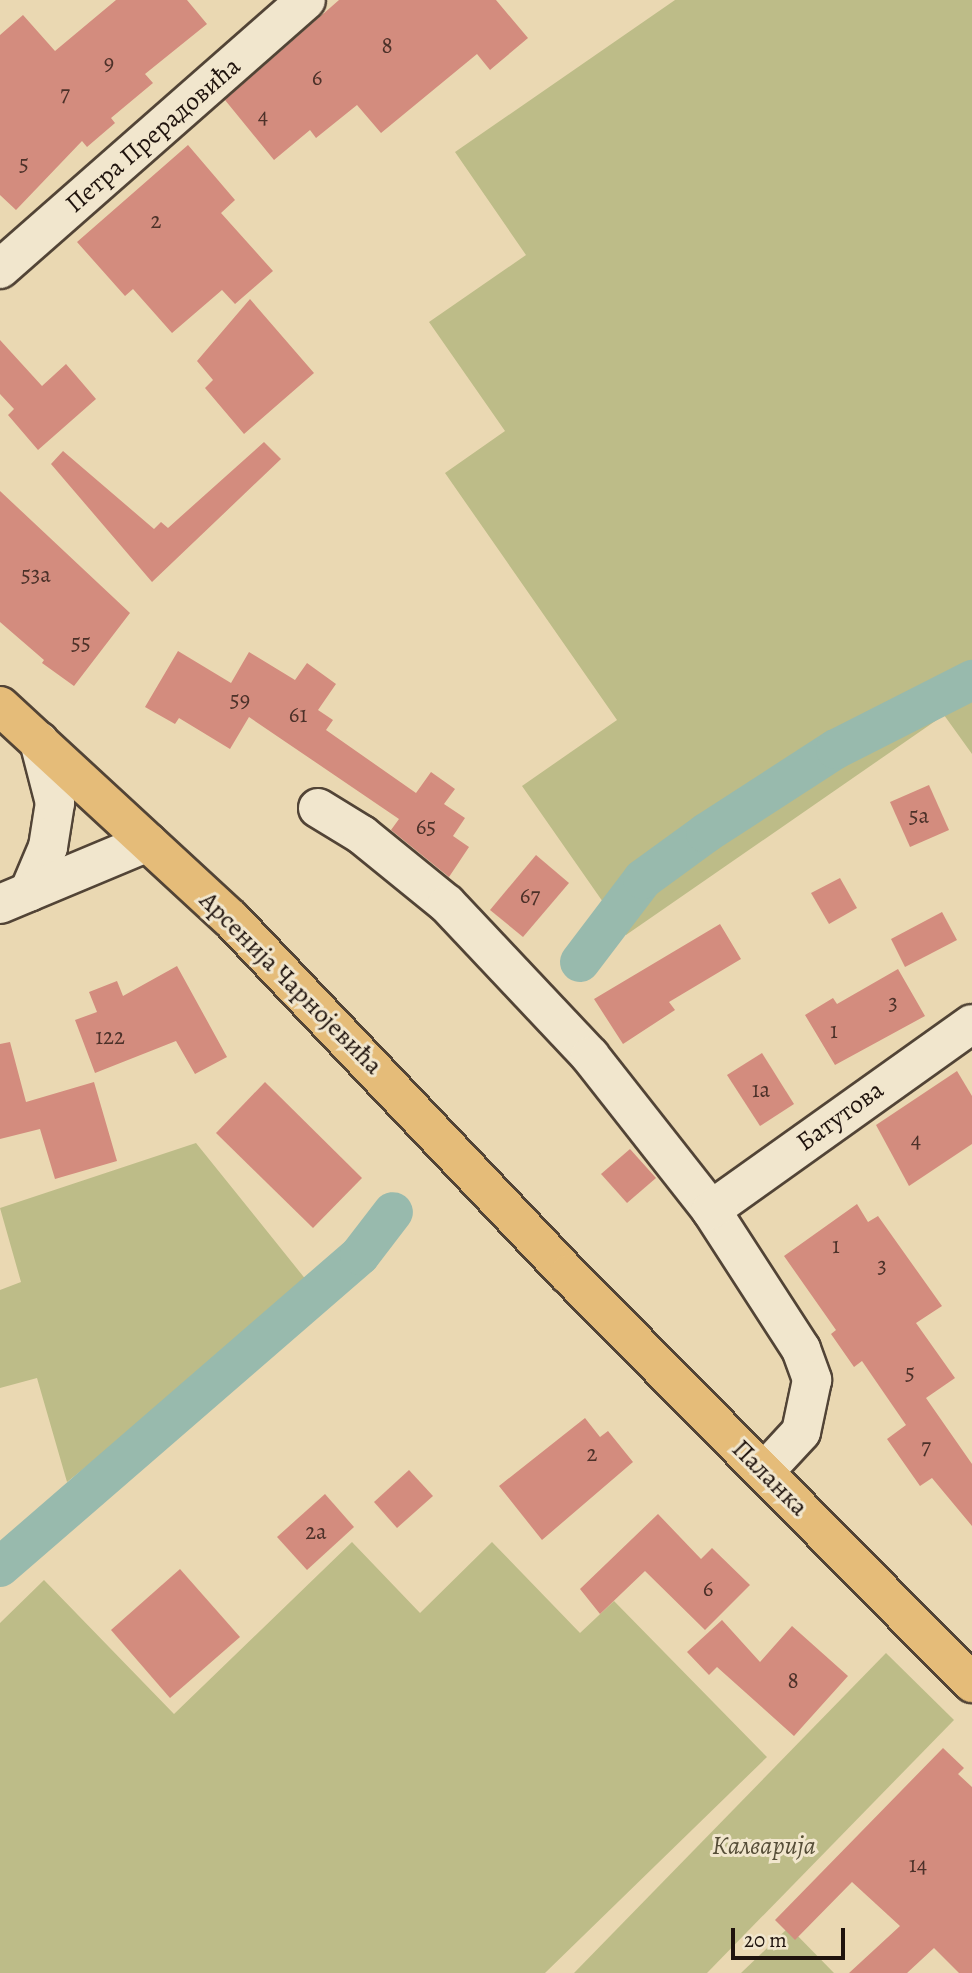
<!DOCTYPE html>
<html>
<head>
<meta charset="utf-8">
<style>
	body { margin:0 }
	#map { position:relative; width:972px; height:1973px; overflow:hidden; background:#ead8b2; font-family:Alegreya,serif }
	div>[style] { position:absolute }
	.green>* { inset:0; background:#bdbc88 }
	.canal>* { height:40px; margin:-20px; padding:0 20px; transform-origin:20px; border-radius:20px; background:#98baad }
	.building>* { inset:0; background:#d38c7e }
	.roads { filter:drop-shadow(2px 0 #524436) drop-shadow(-2px 0 #524436) drop-shadow(0 2px #524436) drop-shadow(0 -2px #524436) }
	.minor>* { height:38px; margin:-19px; padding:0 19px; transform-origin:19px; border-radius:19px; background:#f1e6cd }
	.major>* { height:38px; margin:-19px; padding:0 19px; transform-origin:19px; border-radius:19px; background:#e5bc79 }
	span { translate:-50% -50%; white-space:nowrap; text-align:center; line-height:1.15; -webkit-text-stroke:6px #f1e6cd; paint-order:stroke }
	.number-label { font-size:23px; color:#4c3129 }
	.number-label span { -webkit-text-stroke-width:0 }
	.street-label { font-size:26px; color:#1f130d }
	.park-label { font-size:26px; color:#564e38; font-style:italic }
	.scale { position:absolute; left:731px; top:1928px; width:114px; height:32px; box-sizing:border-box; border:4px solid #1f130d; border-top:0; padding-left:9px; font-size:21px; line-height:24px; white-space:nowrap; color:#1f130d; -webkit-text-stroke:5px #f1e6cd; paint-order:stroke }
</style>
</head>
<body>
<div id="map">
	<div class="green">
		<div style="clip-path:polygon(675px 0,972px 0,972px 754px,944px 715px,626px 935px,522px 786px,617px 720px,445px 473px,505px 431px,429px 322px,526px 255px,455px 152px)"></div>
		<div style="clip-path:polygon(196px 1143px,311px 1286px,67px 1482px,37px 1378px,0 1388px,0 1290px,21px 1282px,0 1208px)"></div>
		<div style="clip-path:polygon(352px 1542px,420px 1613px,492px 1542px,580px 1633px,614px 1601px,767px 1757px,545px 1973px,0 1973px,0 1623px,44px 1580px,174px 1714px)"></div>
		<div style="clip-path:polygon(886px 1653px,954px 1720px,707px 1973px,574px 1973px)"></div>
		<div style="clip-path:polygon(789px 1927px,834px 1973px,741px 1973px)"></div>
	</div>
	<div class="canal">
		<div style="left:580px;top:962px;width:104px;rotate:-52.8deg"></div>
		<div style="left:643px;top:879px;width:78px;rotate:-36.1deg"></div>
		<div style="left:706px;top:833px;width:155px;rotate:-32.9deg"></div>
		<div style="left:836px;top:749px;width:153px;rotate:-26.9deg"></div>
		<div style="left:0;top:1567px;width:476px;rotate:-40.9deg"></div>
		<div style="left:360px;top:1255px;width:54px;rotate:-52.5deg"></div>
	</div>
	<div class="building">
		<div style="clip-path:polygon(116px 0,187px 0,207px 24px,145px 74px,153px 83px,111px 118px,115px 123px,87px 147px,82px 141px,16px 210px,0 195px,0 35px,23px 15px,55px 51px)"></div>
		<div style="clip-path:polygon(339px 0,496px 0,528px 38px,490px 70px,477px 54px,381px 133px,357px 105px,316px 138px,310px 130px,274px 160px,225px 100px)"></div>
		<div style="clip-path:polygon(188px 145px,235px 200px,221px 213px,273px 271px,235px 304px,222px 290px,172px 333px,133px 289px,125px 296px,77px 242px)"></div>
		<div style="clip-path:polygon(250px 299px,314px 373px,244px 434px,205px 388px,213px 380px,197px 361px)"></div>
		<div style="clip-path:polygon(0 340px,42px 386px,66px 364px,96px 399px,38px 450px,8px 415px,14px 409px,0 394px)"></div>
		<div style="clip-path:polygon(264px 442px,281px 459px,152px 582px,51px 464px,63px 451px,154px 529px,161px 522px,168px 528px)"></div>
		<div style="clip-path:polygon(0 491px,130px 613px,74px 686px,42px 663px,44px 660px,0 622px)"></div>
		<div style="clip-path:polygon(178px 651px,231px 683px,249px 652px,295px 680px,307px 663px,336px 684px,318px 710px,333px 720px,326px 730px,416px 793px,431px 772px,455px 789px,444px 804px,465px 818px,453px 836px,469px 847px,449px 877px,391px 830px,399px 819px,249px 717px,230px 749px,179px 718px,175px 724px,145px 707px)"></div>
		<div style="clip-path:polygon(929px 785px,949px 830px,910px 847px,890px 802px)"></div>
		<div style="clip-path:polygon(536px 855px,569px 883px,523px 937px,490px 910px)"></div>
		<div style="clip-path:polygon(840px 878px,857px 908px,829px 924px,811px 893px)"></div>
		<div style="clip-path:polygon(942px 912px,957px 940px,905px 967px,891px 939px)"></div>
		<div style="clip-path:polygon(720px 924px,741px 959px,669px 1002px,675px 1010px,623px 1044px,594px 999px)"></div>
		<div style="clip-path:polygon(177px 966px,227px 1057px,195px 1074px,176px 1041px,95px 1073px,75px 1020px,97px 1012px,89px 992px,117px 981px,123px 996px)"></div>
		<div style="clip-path:polygon(898px 969px,925px 1016px,835px 1065px,805px 1015px,833px 998px,837px 1004px)"></div>
		<div style="clip-path:polygon(10px 1042px,26px 1102px,94px 1082px,117px 1161px,55px 1179px,40px 1129px,0 1139px,0 1044px)"></div>
		<div style="clip-path:polygon(762px 1053px,794px 1104px,760px 1126px,727px 1075px)"></div>
		<div style="clip-path:polygon(957px 1071px,972px 1096px,972px 1144px,909px 1186px,876px 1125px)"></div>
		<div style="clip-path:polygon(265px 1082px,362px 1178px,313px 1228px,216px 1133px)"></div>
		<div style="clip-path:polygon(630px 1149px,656px 1178px,627px 1203px,601px 1174px)"></div>
		<div style="clip-path:polygon(857px 1204px,868px 1222px,878px 1216px,942px 1306px,916px 1323px,955px 1378px,926px 1398px,972px 1464px,972px 1526px,932px 1478px,920px 1486px,887px 1439px,906px 1425px,862px 1361px,854px 1367px,831px 1334px,836px 1330px,784px 1256px)"></div>
		<div style="clip-path:polygon(585px 1418px,600px 1437px,608px 1431px,633px 1462px,542px 1540px,499px 1486px)"></div>
		<div style="clip-path:polygon(409px 1470px,433px 1496px,397px 1528px,374px 1502px)"></div>
		<div style="clip-path:polygon(325px 1494px,354px 1527px,307px 1570px,277px 1537px)"></div>
		<div style="clip-path:polygon(658px 1514px,701px 1559px,712px 1548px,750px 1585px,705px 1630px,645px 1571px,600px 1614px,580px 1589px)"></div>
		<div style="clip-path:polygon(180px 1569px,240px 1637px,170px 1698px,111px 1630px)"></div>
		<div style="clip-path:polygon(722px 1620px,760px 1662px,792px 1626px,848px 1676px,794px 1736px,717px 1667px,709px 1675px,687px 1652px)"></div>
		<div style="clip-path:polygon(943px 1748px,964px 1768px,958px 1774px,972px 1787px,972px 1973px,959px 1973px,934px 1948px,907px 1973px,849px 1973px,900px 1926px,852px 1882px,795px 1940px,775px 1920px)"></div>
	</div>
	<div class="roads">
		<div class="minor">
			<div style="left:0;top:269px;width:407px;rotate:-41.3deg"></div>
			<div style="left:318px;top:808px;width:52px;rotate:31.5deg"></div>
			<div style="left:362px;top:835px;width:109px;rotate:39.1deg"></div>
			<div style="left:447px;top:904px;width:209px;rotate:46.7deg"></div>
			<div style="left:590px;top:1056px;width:196px;rotate:51.8deg"></div>
			<div style="left:711px;top:1210px;width:166px;rotate:57.1deg"></div>
			<div style="left:801px;top:1349px;width:33px;rotate:70deg"></div>
			<div style="left:812px;top:1380px;width:53px;rotate:101.9deg"></div>
			<div style="left:801px;top:1432px;width:54px;rotate:132.8deg"></div>
			<div style="left:29px;top:892px;width:49px;rotate:-67.1deg"></div>
			<div style="left:48px;top:847px;width:45px;rotate:-81deg"></div>
			<div style="left:55px;top:803px;width:64px;rotate:-104.5deg"></div>
			<div style="left:0;top:904px;width:160px;rotate:-22.7deg"></div>
			<div style="left:711px;top:1210px;width:320px;rotate:-35.5deg"></div>
		</div>
		<div class="major">
			<div style="left:0;top:706px;width:314px;rotate:42.7deg"></div>
			<div style="left:231px;top:919px;width:489px;rotate:46.5deg"></div>
			<div style="left:568px;top:1274px;width:575px;rotate:45.35deg"></div>
		</div>
	</div>
	<div class="number-label">
		<span style="left:387px;top:46px">8</span>
		<span style="left:109px;top:63px">9</span>
		<span style="left:317px;top:78px">6</span>
		<span style="left:65px;top:94px">7</span>
		<span style="left:263px;top:116px">4</span>
		<span style="left:24px;top:164px">5</span>
		<span style="left:156px;top:221px">2</span>
		<span style="left:36px;top:575px">53a</span>
		<span style="left:81px;top:643px">55</span>
		<span style="left:240px;top:700px">59</span>
		<span style="left:298px;top:715px">61</span>
		<span style="left:919px;top:816px">5a</span>
		<span style="left:426px;top:827px">65</span>
		<span style="left:530px;top:896px">67</span>
		<span style="left:893px;top:1003px">3</span>
		<span style="left:834px;top:1031px">1</span>
		<span style="left:110px;top:1037px">122</span>
		<span style="left:761px;top:1090px">1a</span>
		<span style="left:916px;top:1140px">4</span>
		<span style="left:836px;top:1246px">1</span>
		<span style="left:882px;top:1266px">3</span>
		<span style="left:910px;top:1373px">5</span>
		<span style="left:926px;top:1447px">7</span>
		<span style="left:592px;top:1454px">2</span>
		<span style="left:316px;top:1532px">2a</span>
		<span style="left:708px;top:1589px">6</span>
		<span style="left:793px;top:1681px">8</span>
		<span style="left:918px;top:1865px">14</span>
	</div>
	<div class="street-label">
		<span style="left:153px;top:135px;rotate:-41deg">Петра Прерадовића</span>
		<span style="left:291px;top:983px;rotate:45deg">Арсенија Чарнојевића</span>
		<span style="left:840px;top:1116px;rotate:-36deg">Батутова</span>
		<span style="left:770px;top:1478px;rotate:45deg">Паланка</span>
	</div>
	<div class="park-label">
		<span style="left:764px;top:1846px">Калварија</span>
	</div>
	<div class="scale">20 m</div>
</div>
</body>
</html>
